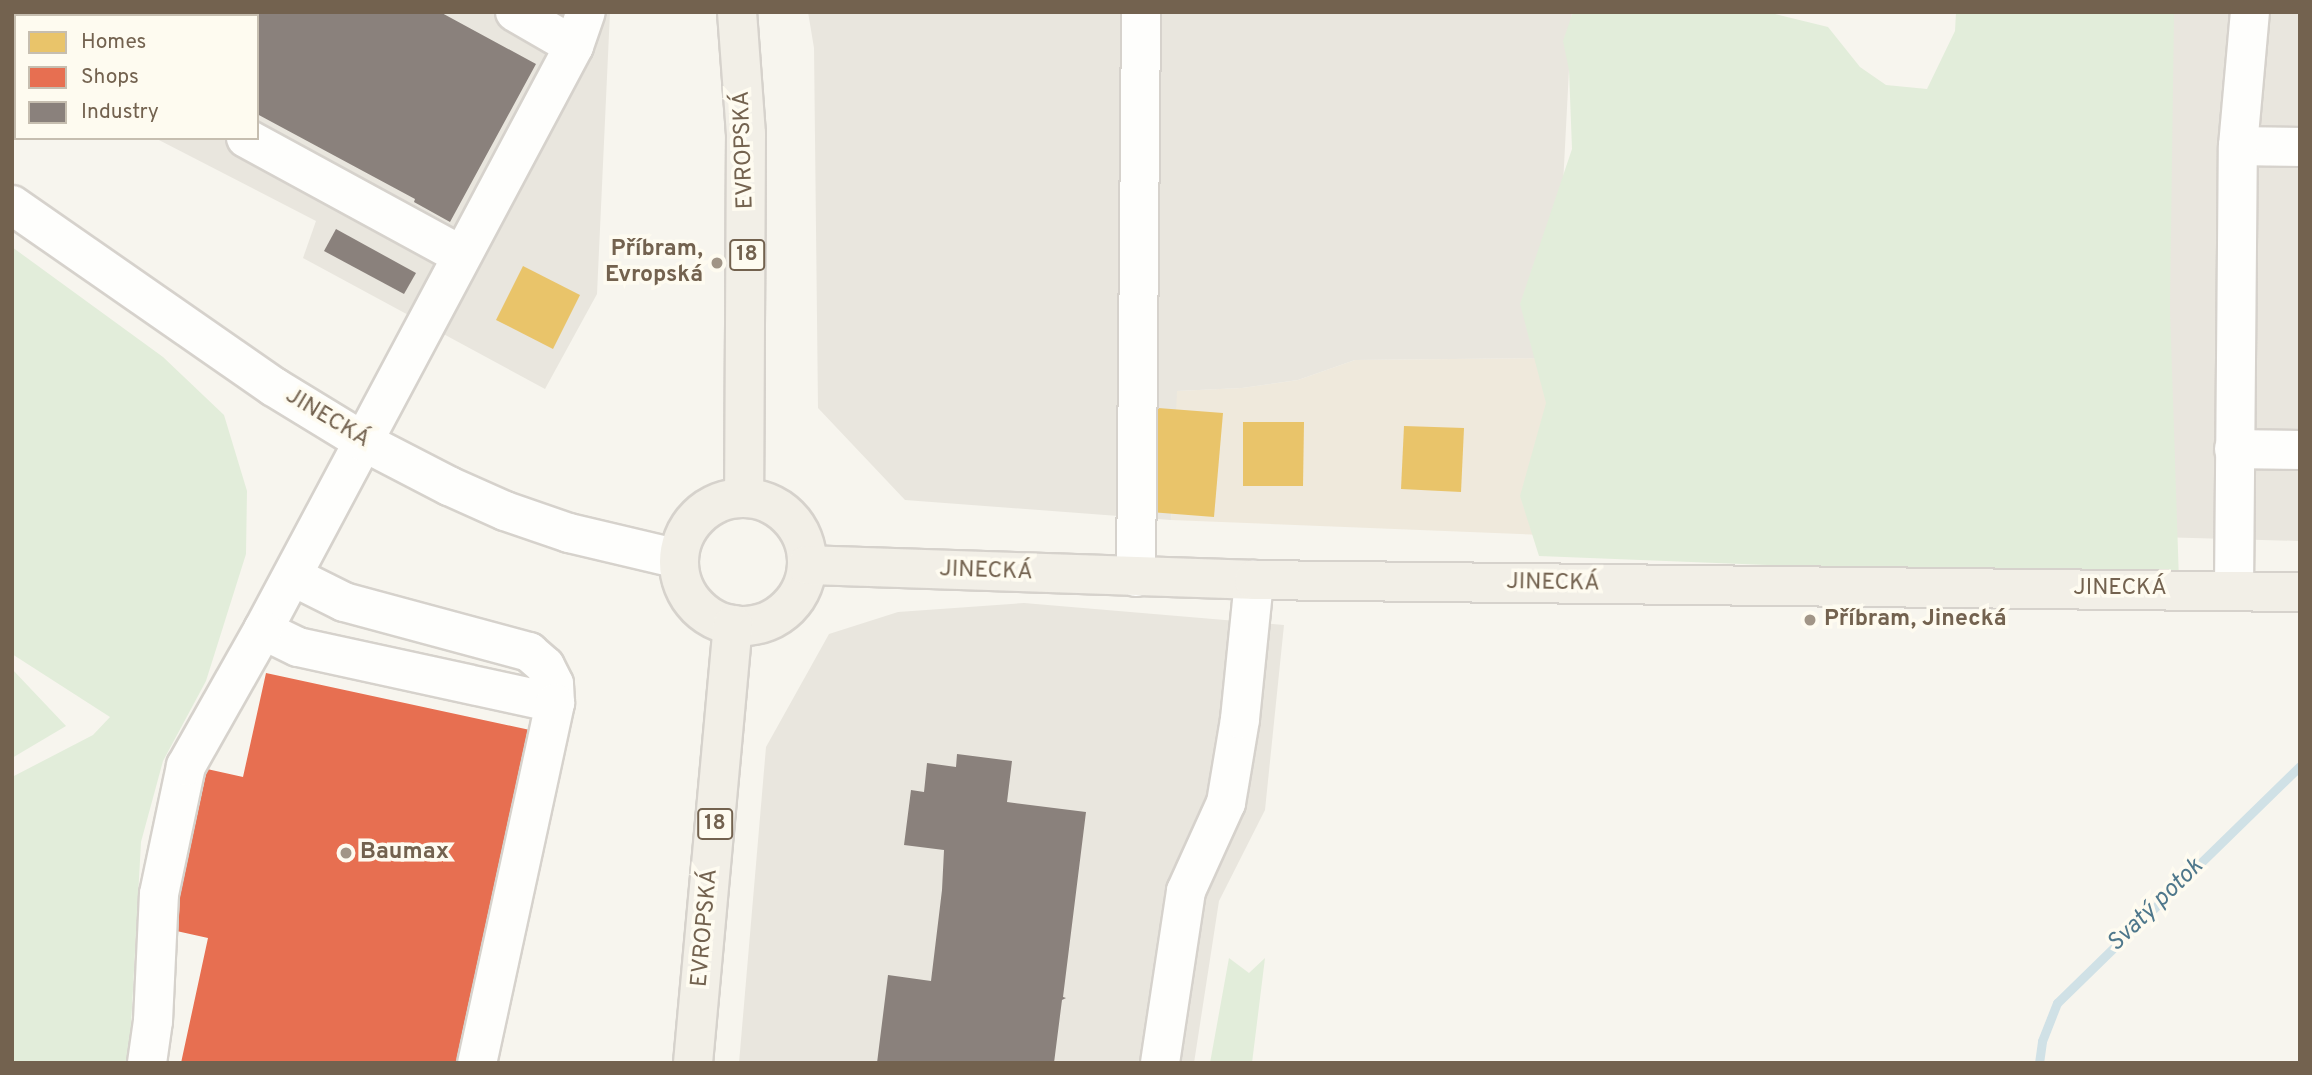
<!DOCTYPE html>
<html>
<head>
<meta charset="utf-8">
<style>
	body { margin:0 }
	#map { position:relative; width:2312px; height:1075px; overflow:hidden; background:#f7f5ee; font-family:Overpass,sans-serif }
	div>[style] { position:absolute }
	.residential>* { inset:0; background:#efe9dc }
	.industrial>* { inset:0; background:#e9e6de }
	.green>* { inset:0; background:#e2edda }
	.homes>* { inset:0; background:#e9c46a }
	.shops>* { inset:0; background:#e76f51 }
	.industry>* { inset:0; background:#8a817c }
	.stream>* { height:9px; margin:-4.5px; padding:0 4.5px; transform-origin:4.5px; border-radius:4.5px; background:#d0e1e6 }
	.roads { filter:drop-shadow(2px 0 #d6d2cc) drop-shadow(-2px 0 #d6d2cc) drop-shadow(0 2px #d6d2cc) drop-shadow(0 -2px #d6d2cc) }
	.minor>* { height:38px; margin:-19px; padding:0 19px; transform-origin:19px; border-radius:19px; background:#fefefc }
	.major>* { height:38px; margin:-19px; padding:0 19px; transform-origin:19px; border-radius:19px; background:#f2efe7 }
	.major>.ring { margin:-19px; padding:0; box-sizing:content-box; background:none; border:38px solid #f2efe7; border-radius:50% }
	.dots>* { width:19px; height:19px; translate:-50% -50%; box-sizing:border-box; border:4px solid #fefbf0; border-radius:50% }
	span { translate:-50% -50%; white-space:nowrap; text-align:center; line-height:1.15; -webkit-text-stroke:7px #fefbf0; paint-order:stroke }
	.shield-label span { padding:2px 5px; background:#fefbf0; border:2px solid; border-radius:5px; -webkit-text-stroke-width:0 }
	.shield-label { font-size:21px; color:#73624f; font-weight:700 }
	.street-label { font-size:23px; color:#73624f }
	.poi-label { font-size:23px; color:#73624f; font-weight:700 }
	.right { translate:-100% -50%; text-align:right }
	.left { translate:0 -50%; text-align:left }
	.water-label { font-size:24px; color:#4e778b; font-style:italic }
	.frame { position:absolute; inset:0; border:14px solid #73624f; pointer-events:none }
	.legend { position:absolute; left:14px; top:14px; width:245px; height:126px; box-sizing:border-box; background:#fefbf0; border:2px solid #c6beb0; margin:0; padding:9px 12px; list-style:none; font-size:21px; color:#73624f }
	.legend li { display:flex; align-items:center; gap:14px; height:35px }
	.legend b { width:35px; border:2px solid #c6beb0 }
</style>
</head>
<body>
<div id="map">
	<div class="residential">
		<div style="clip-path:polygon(1554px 358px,1544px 535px,1171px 520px,1176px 391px,1242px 388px,1298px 380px,1355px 360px)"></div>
	</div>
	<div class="industrial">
		<div style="clip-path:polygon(12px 12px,610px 12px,597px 294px,545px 389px,303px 258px,316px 221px,155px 138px,257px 138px,257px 16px,16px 16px,16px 66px,12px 65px)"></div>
		<div style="clip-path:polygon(808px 12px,1572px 12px,1554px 358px,1355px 360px,1298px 380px,1242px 388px,1177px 391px,1171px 520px,905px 500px,818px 408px,814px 48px)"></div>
		<div style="clip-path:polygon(2159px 12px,2300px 12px,2300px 541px,2158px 537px)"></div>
		<div style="clip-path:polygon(1024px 603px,1284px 625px,1265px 810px,1219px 901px,1194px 1063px,739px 1063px,766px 747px,829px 634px,898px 612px)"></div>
	</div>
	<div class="green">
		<div style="clip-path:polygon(1573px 12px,1767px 12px,1828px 27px,1860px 67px,1886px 85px,1927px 89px,1955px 31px,1956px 12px,2174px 12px,2170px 309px,2179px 581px,1539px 556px,1520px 496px,1546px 403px,1520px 304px,1572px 149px,1569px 70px,1563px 41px)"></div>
		<div style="clip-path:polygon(12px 247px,163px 357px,224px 415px,247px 491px,246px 554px,206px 681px,163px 761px,141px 842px,129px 1063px,12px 1063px,12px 777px,93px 735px,110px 717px,12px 654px)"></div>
		<div style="clip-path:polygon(12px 669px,66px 726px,12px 758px)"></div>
		<div style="clip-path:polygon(1229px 958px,1249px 973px,1265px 958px,1252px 1063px,1210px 1063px)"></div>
	</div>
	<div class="homes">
		<div style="clip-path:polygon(523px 266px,580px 295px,553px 349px,496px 320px)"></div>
		<div style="clip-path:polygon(1158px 408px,1223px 413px,1214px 517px,1150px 512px)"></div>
		<div style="clip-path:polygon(1243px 422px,1304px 422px,1303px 486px,1243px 486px)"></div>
		<div style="clip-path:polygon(1404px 426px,1464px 428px,1461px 492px,1401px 489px)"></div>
	</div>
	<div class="shops">
		<div style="clip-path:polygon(266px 673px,530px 730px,458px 1063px,181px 1063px,208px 938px,172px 930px,207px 769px,243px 777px)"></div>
	</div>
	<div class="industry">
		<div style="clip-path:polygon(12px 12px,47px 12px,45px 16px,16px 16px,16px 24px,12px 23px)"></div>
		<div style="clip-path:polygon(115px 12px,440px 12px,536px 64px,450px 222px,414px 202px,415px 199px,257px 114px,257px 16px,113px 16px)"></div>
		<div style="clip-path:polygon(336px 229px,416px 273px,404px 294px,324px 251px)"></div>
		<div style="clip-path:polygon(957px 754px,1012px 761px,1007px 802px,1086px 812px,1063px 997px,1066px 998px,1062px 1000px,1054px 1063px,877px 1063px,888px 975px,931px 981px,942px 890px,944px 850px,904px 845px,911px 790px,924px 792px,927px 763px,956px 767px)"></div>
	</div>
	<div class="stream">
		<div style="left:2039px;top:1063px;width:22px;rotate:-82deg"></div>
		<div style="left:2042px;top:1041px;width:41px;rotate:-68.5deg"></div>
		<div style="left:2057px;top:1003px;width:339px;rotate:-44.3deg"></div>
	</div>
	<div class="roads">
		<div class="minor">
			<div style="left:515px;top:12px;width:68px;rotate:30deg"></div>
			<div style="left:574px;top:46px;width:662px;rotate:118.04deg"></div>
			<div style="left:263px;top:630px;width:39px;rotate:26deg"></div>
			<div style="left:298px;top:647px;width:263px;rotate:12.3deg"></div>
			<div style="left:87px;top:16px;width:4px;rotate:-63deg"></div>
			<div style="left:574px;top:46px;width:36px;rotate:-71deg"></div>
			<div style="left:246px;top:138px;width:245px;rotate:28.6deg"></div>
			<div style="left:2238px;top:146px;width:62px;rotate:0.9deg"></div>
			<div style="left:12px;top:205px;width:319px;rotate:34.8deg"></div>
			<div style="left:274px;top:387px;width:105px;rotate:31.4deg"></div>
			<div style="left:364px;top:442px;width:96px;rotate:27.4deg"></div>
			<div style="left:449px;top:486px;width:61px;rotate:24.1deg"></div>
			<div style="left:505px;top:511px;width:68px;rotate:19deg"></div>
			<div style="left:569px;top:533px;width:113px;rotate:13.3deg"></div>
			<div style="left:2234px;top:449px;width:66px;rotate:0.9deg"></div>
			<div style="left:294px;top:577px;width:56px;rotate:26.6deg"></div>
			<div style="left:344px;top:602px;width:192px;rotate:15.1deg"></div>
			<div style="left:529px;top:652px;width:21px;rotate:41deg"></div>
			<div style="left:545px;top:666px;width:20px;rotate:63deg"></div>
			<div style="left:554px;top:684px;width:19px;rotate:87deg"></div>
			<div style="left:555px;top:703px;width:368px;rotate:102.2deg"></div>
			<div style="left:1136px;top:577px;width:565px;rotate:-89.49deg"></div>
			<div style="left:2234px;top:589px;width:443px;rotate:-89.5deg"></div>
			<div style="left:2238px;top:146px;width:135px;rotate:-84.9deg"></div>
			<div style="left:147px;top:1063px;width:42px;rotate:-81.9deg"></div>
			<div style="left:153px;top:1021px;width:127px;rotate:-87.3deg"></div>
			<div style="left:159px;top:894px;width:131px;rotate:-78.1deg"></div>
			<div style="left:186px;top:766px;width:156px;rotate:-60.5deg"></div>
			<div style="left:1160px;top:1063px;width:174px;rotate:-81.4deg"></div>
			<div style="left:1186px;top:891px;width:97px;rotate:-65.6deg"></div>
			<div style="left:1226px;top:803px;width:85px;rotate:-80.5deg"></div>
			<div style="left:1240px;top:719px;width:140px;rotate:-84.2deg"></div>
		</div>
		<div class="major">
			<div style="left:737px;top:12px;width:122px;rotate:85.8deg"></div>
			<div style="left:746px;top:134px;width:363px;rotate:90.3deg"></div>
			<div class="ring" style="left:679px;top:498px;width:90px;height:90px"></div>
			<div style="left:807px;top:565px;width:447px;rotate:1.9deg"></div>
			<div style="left:1254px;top:580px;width:1046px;rotate:0.66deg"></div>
			<div style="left:693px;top:1063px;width:440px;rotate:-84.8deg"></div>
		</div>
	</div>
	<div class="dots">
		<div style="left:717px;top:263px;background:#a19587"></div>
		<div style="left:1810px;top:620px;background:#a19587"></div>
		<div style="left:346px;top:853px;background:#a19587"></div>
	</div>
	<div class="shield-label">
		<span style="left:747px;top:255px">18</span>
		<span style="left:715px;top:824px">18</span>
	</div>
	<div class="street-label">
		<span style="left:745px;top:150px;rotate:-92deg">EVROPSKÁ</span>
		<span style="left:327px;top:419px;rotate:31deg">JINECKÁ</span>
		<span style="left:986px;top:572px;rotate:2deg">JINECKÁ</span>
		<span style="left:1553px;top:584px;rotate:1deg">JINECKÁ</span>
		<span style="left:2120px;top:589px">JINECKÁ</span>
		<span style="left:706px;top:928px;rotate:-85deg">EVROPSKÁ</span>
	</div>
	<div class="poi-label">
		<span class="right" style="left:703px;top:263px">Příbram,<br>Evropská</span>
		<span class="left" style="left:1824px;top:620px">Příbram, Jinecká</span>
		<span class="left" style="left:360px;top:853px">Baumax</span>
	</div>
	<div class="water-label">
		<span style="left:2156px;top:906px;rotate:-44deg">Svatý potok</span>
	</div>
	<div class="frame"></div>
	<ul class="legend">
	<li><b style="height:19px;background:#e9c46a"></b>Homes</li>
	<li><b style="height:19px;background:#e76f51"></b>Shops</li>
	<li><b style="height:19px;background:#8a817c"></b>Industry</li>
	</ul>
</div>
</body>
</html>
